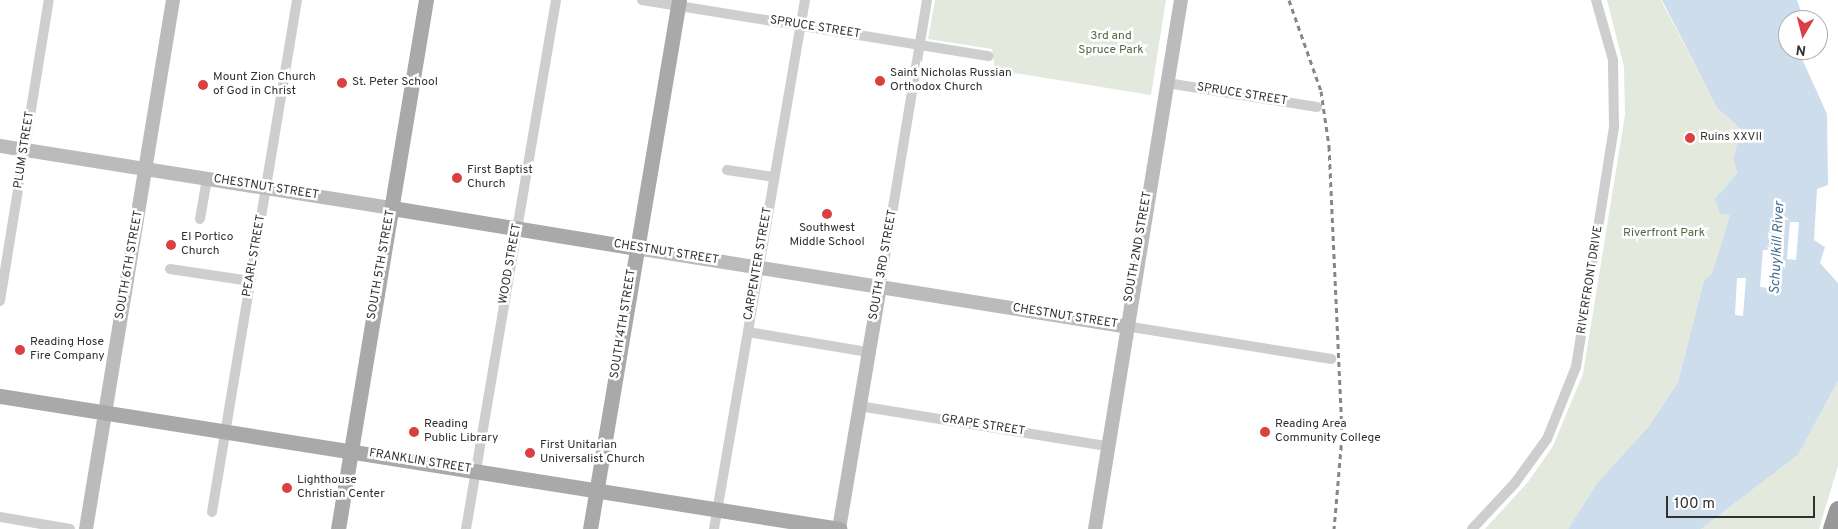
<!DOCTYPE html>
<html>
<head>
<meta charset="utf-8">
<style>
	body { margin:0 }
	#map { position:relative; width:1838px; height:529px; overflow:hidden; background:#fff; font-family:Overpass,sans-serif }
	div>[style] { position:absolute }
	.green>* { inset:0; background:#e3e9dd }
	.water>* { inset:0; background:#cdddeb }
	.street>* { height:10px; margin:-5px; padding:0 5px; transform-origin:5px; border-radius:5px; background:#cecece }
	.secondary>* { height:14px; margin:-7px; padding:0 7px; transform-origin:7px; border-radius:7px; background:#bbb }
	.primary>* { height:15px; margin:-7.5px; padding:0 7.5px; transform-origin:7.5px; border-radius:7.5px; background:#a9a9a9 }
	.highway>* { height:18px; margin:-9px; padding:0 9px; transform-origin:9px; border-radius:9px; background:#989898 }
	.rail>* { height:3px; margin-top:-1.5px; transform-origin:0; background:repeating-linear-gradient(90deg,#868686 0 5px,transparent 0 9px) }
	.dots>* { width:14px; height:14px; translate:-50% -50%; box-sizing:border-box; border:2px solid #fff; border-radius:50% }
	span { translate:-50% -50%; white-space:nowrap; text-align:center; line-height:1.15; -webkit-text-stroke:5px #fff; paint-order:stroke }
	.street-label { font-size:12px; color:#313131 }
	.park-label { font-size:12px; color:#516a40 }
	.poi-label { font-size:12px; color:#313131 }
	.left { translate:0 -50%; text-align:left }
	.water-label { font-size:14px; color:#436c8e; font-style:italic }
	.north { position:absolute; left:1778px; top:10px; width:50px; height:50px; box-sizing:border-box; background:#fff; border:1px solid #adadad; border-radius:50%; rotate:188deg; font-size:14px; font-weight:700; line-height:20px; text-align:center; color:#313131 }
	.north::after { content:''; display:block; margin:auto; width:18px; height:22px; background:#da4042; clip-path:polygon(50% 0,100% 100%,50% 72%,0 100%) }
	.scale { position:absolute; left:1666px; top:496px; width:149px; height:22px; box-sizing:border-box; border:2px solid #313131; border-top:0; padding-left:6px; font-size:15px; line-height:18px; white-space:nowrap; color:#313131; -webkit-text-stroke:4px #fff; paint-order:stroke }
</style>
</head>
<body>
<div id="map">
	<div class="green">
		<div style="clip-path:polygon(935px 0,1166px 0,1151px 95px,995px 70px,992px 49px,928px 39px)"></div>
		<div style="clip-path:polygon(1607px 0,1661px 0,1717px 108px,1741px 129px,1733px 158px,1737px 173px,1720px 193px,1730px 215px,1712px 275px,1704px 280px,1678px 382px,1649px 426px,1597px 483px,1568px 529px,1485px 529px,1528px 482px,1553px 446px,1583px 374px,1625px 115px,1624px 67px)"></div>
		<div style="clip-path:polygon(1838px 381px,1838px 466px,1819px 529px,1701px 529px,1798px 455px)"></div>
	</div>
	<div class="water">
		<div style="clip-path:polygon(evenodd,1662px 0,1797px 0,1804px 20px,1788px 20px,1788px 50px,1804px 50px,1803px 61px,1827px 114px,1828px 185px,1817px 189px,1814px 240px,1825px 247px,1820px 263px,1838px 283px,1838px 381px,1798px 455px,1701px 529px,1568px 529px,1597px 483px,1649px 426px,1678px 382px,1704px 280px,1712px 274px,1730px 215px,1720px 214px,1715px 199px,1737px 173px,1733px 158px,1741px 129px,1717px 108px,1662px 0,1790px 222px,1799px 222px,1796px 260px,1787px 259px,1790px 222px,1662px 0,1763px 250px,1772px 250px,1769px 288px,1760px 287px,1763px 250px,1662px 0,1737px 278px,1746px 278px,1743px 316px,1735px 315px,1737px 278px)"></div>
	</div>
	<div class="street">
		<div style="left:642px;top:0;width:351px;rotate:9.2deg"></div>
		<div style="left:1167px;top:83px;width:152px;rotate:9.1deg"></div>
		<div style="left:727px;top:170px;width:48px;rotate:8.5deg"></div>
		<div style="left:200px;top:219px;width:41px;rotate:-80.1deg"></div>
		<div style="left:170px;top:269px;width:81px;rotate:8.5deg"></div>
		<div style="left:880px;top:287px;width:291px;rotate:-80.7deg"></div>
		<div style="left:0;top:301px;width:305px;rotate:-80.8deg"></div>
		<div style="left:1125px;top:326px;width:209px;rotate:9.1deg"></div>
		<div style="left:748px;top:332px;width:122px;rotate:9.5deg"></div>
		<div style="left:859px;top:406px;width:251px;rotate:9.2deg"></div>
		<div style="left:212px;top:512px;width:519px;rotate:-80.57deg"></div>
		<div style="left:0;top:517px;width:71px;rotate:9.7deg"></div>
		<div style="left:466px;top:529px;width:537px;rotate:-80.34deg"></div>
		<div style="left:714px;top:529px;width:537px;rotate:-80.24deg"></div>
		<div style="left:1472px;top:529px;width:63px;rotate:-46.9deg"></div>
		<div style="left:1515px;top:483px;width:54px;rotate:-54deg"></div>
		<div style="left:1547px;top:439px;width:78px;rotate:-68.1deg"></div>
		<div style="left:1576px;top:367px;width:243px;rotate:-81deg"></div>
		<div style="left:1614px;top:127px;width:67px;rotate:-90.9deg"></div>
		<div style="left:1613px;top:60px;width:62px;rotate:-105.8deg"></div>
	</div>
	<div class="secondary">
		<div style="left:0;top:146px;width:397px;rotate:9deg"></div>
		<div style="left:636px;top:248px;width:495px;rotate:9.1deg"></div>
		<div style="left:86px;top:529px;width:536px;rotate:-80.66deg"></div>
		<div style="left:839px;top:529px;width:245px;rotate:-80.4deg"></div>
		<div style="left:1095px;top:529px;width:536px;rotate:-80.77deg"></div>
	</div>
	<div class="primary">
		<div style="left:392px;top:208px;width:247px;rotate:9.3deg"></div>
		<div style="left:0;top:396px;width:850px;rotate:9deg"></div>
		<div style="left:338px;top:529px;width:536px;rotate:-80.56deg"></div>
		<div style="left:590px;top:529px;width:536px;rotate:-80.45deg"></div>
	</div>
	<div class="highway">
		<div style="left:1832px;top:529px;width:20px;rotate:-72deg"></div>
	</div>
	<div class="rail">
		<div style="left:1289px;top:0;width:96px;rotate:70.6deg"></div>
		<div style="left:1321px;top:91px;width:56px;rotate:81.7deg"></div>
		<div style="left:1329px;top:146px;width:290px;rotate:87.4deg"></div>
		<div style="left:1342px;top:436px;width:93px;rotate:94.9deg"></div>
	</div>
	<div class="dots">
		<div style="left:880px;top:81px;background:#da4042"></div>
		<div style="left:342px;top:83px;background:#da4042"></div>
		<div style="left:203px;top:85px;background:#da4042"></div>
		<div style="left:1690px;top:138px;background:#da4042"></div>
		<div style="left:457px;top:178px;background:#da4042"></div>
		<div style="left:827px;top:214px;background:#da4042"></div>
		<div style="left:171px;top:245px;background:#da4042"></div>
		<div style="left:20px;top:350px;background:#da4042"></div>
		<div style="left:414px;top:432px;background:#da4042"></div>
		<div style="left:1265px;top:432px;background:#da4042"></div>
		<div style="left:530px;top:453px;background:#da4042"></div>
		<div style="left:287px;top:488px;background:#da4042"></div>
	</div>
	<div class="street-label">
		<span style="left:815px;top:28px;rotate:9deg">SPRUCE STREET</span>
		<span style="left:1242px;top:95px;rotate:9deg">SPRUCE STREET</span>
		<span style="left:25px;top:150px;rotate:-81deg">PLUM STREET</span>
		<span style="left:266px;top:188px;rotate:9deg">CHESTNUT STREET</span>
		<span style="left:1139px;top:247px;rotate:-80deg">SOUTH 2ND STREET</span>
		<span style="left:666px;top:253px;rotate:9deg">CHESTNUT STREET</span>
		<span style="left:255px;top:256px;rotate:-80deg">PEARL STREET</span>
		<span style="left:511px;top:264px;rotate:-80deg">WOOD STREET</span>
		<span style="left:759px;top:264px;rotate:-80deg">CARPENTER STREET</span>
		<span style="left:130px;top:265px;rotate:-80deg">SOUTH 6TH STREET</span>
		<span style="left:382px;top:265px;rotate:-80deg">SOUTH 5TH STREET</span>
		<span style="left:884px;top:265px;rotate:-80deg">SOUTH 3RD STREET</span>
		<span style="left:1591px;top:280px;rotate:-81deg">RIVERFRONT DRIVE</span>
		<span style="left:1065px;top:317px;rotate:9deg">CHESTNUT STREET</span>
		<span style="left:624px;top:324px;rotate:-81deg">SOUTH 4TH STREET</span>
		<span style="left:983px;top:426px;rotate:9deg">GRAPE STREET</span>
		<span style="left:420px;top:462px;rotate:9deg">FRANKLIN STREET</span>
	</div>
	<div class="park-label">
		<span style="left:1111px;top:44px">3rd and<br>Spruce Park</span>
		<span style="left:1664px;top:234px">Riverfront Park</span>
	</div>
	<div class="poi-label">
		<span class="left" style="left:890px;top:81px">Saint Nicholas Russian<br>Orthodox Church</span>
		<span class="left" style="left:213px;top:85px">Mount Zion Church<br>of God in Christ</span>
		<span class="left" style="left:352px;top:83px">St. Peter School</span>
		<span class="left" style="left:1700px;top:138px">Ruins XXVII</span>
		<span class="left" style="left:467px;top:178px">First Baptist<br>Church</span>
		<span style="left:827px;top:236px">Southwest<br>Middle School</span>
		<span class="left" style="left:181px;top:245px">El Portico<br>Church</span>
		<span class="left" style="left:30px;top:350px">Reading Hose<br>Fire Company</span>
		<span class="left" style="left:424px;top:432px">Reading<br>Public Library</span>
		<span class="left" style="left:1275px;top:432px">Reading Area<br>Community College</span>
		<span class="left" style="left:540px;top:453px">First Unitarian<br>Universalist Church</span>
		<span class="left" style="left:297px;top:488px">Lighthouse<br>Christian Center</span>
	</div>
	<div class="water-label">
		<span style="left:1778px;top:248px;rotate:-87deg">Schuylkill River</span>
	</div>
	<div class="north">N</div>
	<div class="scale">100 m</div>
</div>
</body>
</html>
